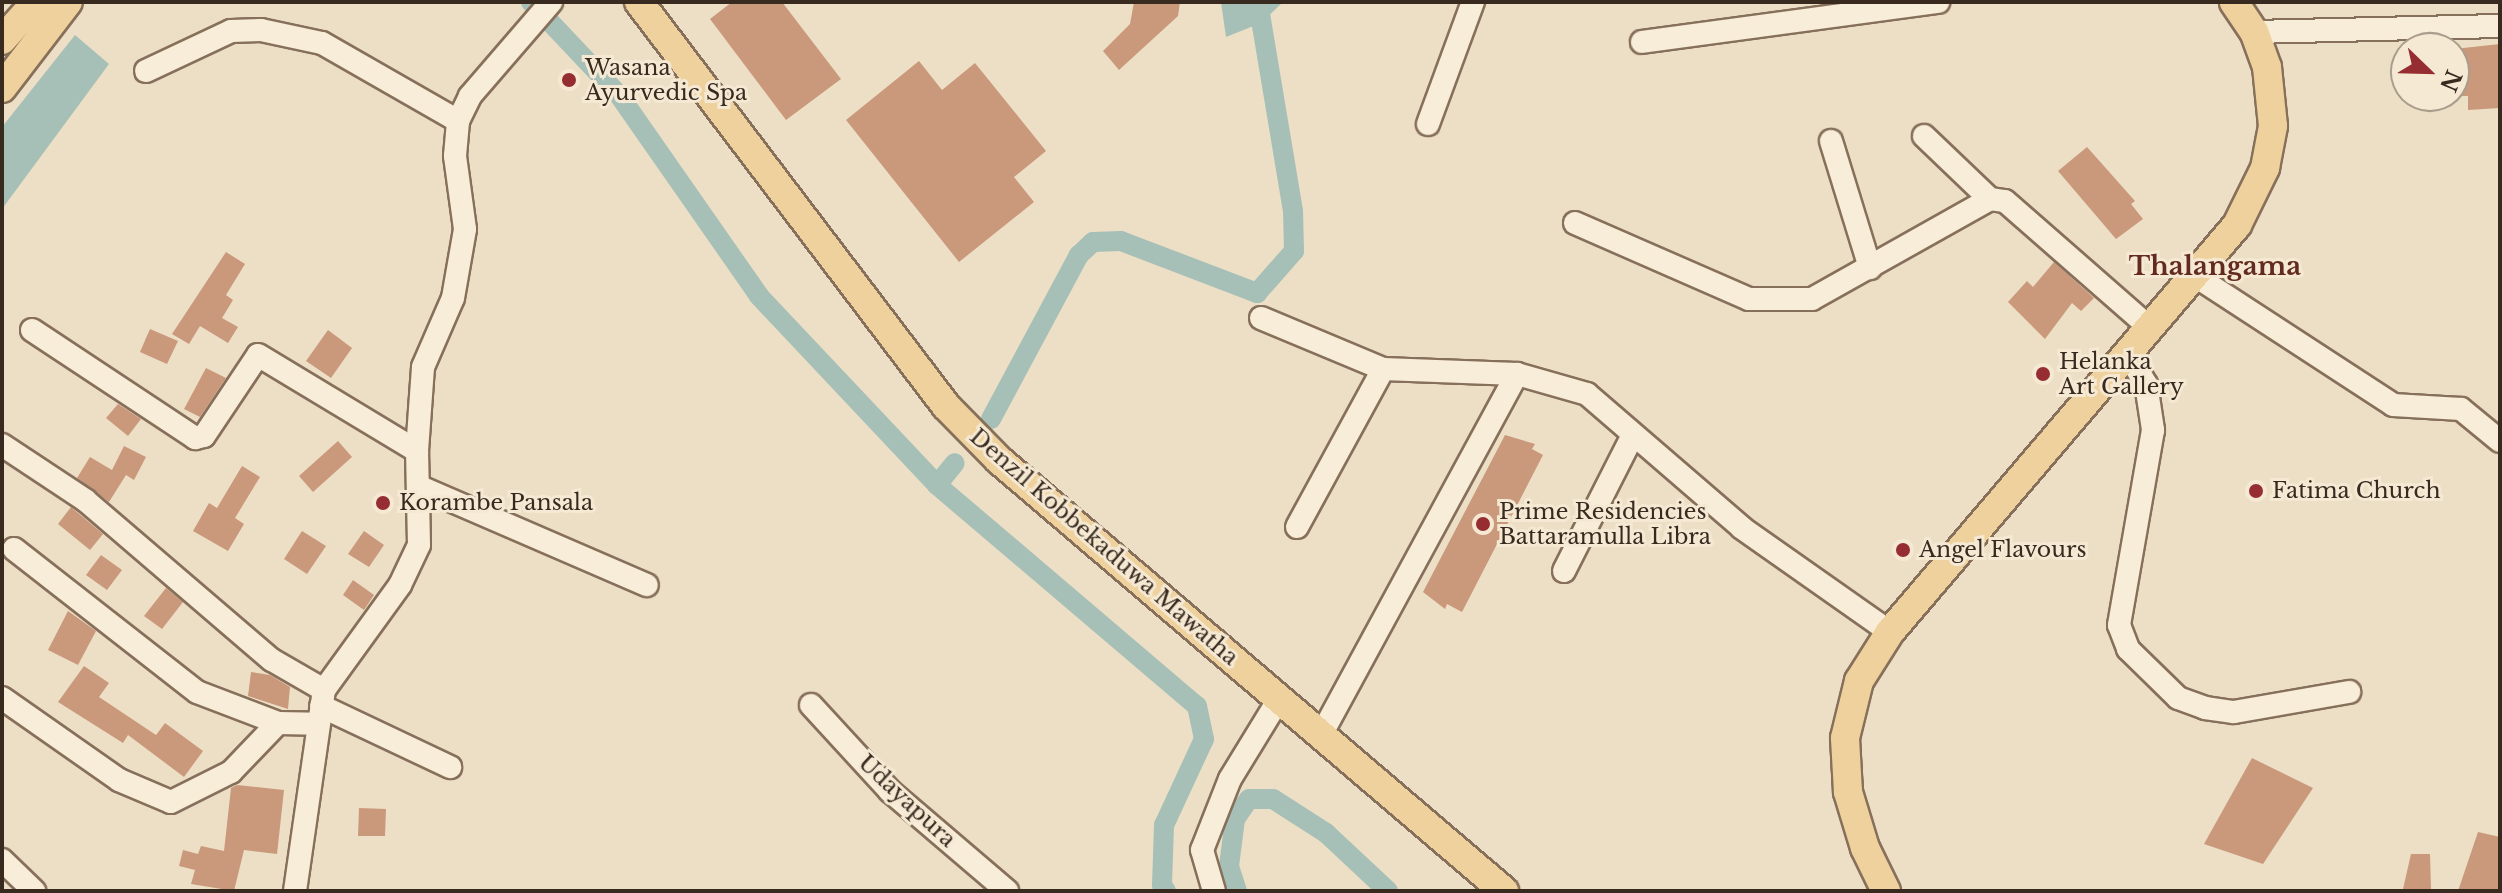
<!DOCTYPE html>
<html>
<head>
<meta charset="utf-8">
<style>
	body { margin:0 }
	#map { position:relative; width:2502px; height:893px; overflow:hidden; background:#eddfc5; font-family:"Libre Baskerville",serif }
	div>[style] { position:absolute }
	.water>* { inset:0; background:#a6c0b7 }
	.canal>* { height:20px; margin:-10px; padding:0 10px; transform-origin:10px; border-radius:10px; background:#a6c0b7 }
	.building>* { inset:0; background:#ca987b }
	.roads { filter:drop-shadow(2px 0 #87705b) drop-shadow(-2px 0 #87705b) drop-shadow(0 2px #87705b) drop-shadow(0 -2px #87705b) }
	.minor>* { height:22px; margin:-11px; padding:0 11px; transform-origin:11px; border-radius:11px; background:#f8edd8 }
	.major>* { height:28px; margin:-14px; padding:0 14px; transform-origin:14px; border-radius:14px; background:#efd19d }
	.dots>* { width:22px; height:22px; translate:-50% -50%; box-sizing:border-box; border:4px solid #f5e9d4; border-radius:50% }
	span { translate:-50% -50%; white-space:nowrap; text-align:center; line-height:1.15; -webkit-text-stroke:6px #f5e9d4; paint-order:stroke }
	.poi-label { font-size:22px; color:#382a1f }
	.left { translate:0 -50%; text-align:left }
	.street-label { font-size:22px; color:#382a1f }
	.quarter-label { font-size:26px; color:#632a1f; font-weight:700 }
	.frame { position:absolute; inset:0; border:4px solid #382a1f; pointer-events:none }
	.north { position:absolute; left:2390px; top:32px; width:80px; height:80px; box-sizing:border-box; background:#f5e9d4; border:2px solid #a99d8c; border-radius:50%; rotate:113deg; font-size:22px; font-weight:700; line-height:32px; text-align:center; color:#382a1f }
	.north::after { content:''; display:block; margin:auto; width:28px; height:36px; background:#952d33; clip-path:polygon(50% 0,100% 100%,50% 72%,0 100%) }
</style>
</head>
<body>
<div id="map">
	<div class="water">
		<div style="clip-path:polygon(1221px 2px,1283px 2px,1261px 23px,1226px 37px)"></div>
		<div style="clip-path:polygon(75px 35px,109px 64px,2px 209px,2px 127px)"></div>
	</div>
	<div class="canal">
		<div style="left:531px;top:2px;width:128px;rotate:46.6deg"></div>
		<div style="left:619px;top:95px;width:245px;rotate:55.1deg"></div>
		<div style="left:759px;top:296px;width:260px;rotate:46.7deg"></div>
		<div style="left:937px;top:485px;width:341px;rotate:40.4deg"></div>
		<div style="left:1197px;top:706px;width:34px;rotate:78deg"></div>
		<div style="left:1204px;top:739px;width:95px;rotate:114.9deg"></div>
		<div style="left:1164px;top:825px;width:60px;rotate:91.9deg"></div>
		<div style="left:1162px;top:885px;width:7px;rotate:56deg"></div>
		<div style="left:991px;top:419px;width:186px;rotate:-61.8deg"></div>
		<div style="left:1079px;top:255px;width:19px;rotate:-43deg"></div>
		<div style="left:1093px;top:242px;width:28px;rotate:-2deg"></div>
		<div style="left:1121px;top:241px;width:146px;rotate:20.9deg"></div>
		<div style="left:1257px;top:293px;width:56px;rotate:-48.6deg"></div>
		<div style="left:1294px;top:251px;width:40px;rotate:-91.4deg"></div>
		<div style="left:1293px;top:211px;width:212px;rotate:-99.5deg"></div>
		<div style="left:937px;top:485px;width:28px;rotate:-51deg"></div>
		<div style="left:1237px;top:891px;width:26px;rotate:-108deg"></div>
		<div style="left:1229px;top:866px;width:47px;rotate:-82.7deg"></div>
		<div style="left:1235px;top:819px;width:24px;rotate:-55deg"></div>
		<div style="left:1249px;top:799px;width:24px"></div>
		<div style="left:1273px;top:799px;width:63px;rotate:32.7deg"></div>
		<div style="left:1326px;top:833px;width:85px;rotate:43.1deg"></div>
	</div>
	<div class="building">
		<div style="clip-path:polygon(732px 2px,782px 2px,841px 79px,786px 120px,710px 19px)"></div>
		<div style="clip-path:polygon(1134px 2px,1180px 2px,1178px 16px,1119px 70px,1103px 51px,1130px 24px)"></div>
		<div style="clip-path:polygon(2500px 44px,2500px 108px,2468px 110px,2468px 96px,2454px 96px,2454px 49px)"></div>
		<div style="clip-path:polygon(919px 61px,942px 90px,975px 63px,1046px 151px,1014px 177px,1034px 202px,959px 262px,846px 120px)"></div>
		<div style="clip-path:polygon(2087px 147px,2135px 201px,2131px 204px,2143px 219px,2116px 239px,2058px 171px)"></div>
		<div style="clip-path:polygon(226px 252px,245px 264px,226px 295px,233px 300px,222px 318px,238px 327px,228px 343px,200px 326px,189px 344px,172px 334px)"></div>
		<div style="clip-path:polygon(2054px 262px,2094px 298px,2081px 311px,2072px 303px,2045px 339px,2008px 302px,2027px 281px,2033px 287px)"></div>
		<div style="clip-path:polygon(150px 329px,178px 341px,167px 364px,140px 352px)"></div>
		<div style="clip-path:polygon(328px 330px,352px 348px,331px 378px,306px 361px)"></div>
		<div style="clip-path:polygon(206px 368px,226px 378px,200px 417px,184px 409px)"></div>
		<div style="clip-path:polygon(118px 404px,141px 419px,128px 436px,106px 418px)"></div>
		<div style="clip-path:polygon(1505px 435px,1535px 444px,1532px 449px,1543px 455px,1462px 612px,1447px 604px,1445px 609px,1423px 592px)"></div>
		<div style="clip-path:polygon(338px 441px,352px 457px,313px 492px,299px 476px)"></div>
		<div style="clip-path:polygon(124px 446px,146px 457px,134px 480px,126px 475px,109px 502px,77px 478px,90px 457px,112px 470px)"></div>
		<div style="clip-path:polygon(242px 466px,260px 477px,235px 518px,244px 524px,228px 551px,193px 531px,209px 503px,217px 508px)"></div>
		<div style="clip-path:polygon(71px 507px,103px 534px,90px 550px,58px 524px)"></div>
		<div style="clip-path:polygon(302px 531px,326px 546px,307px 574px,284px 559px)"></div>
		<div style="clip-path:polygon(364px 531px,384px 545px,369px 567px,348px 554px)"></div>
		<div style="clip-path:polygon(101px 555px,122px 570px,107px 590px,86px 575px)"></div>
		<div style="clip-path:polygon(353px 580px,374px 595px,364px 610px,343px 595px)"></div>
		<div style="clip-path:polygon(166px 588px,183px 602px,162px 629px,144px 616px)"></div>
		<div style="clip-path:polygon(68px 611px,96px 631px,78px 665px,48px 650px)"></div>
		<div style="clip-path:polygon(84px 666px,109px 683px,99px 697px,156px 735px,165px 723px,203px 751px,184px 777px,128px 735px,123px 743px,58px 702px)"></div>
		<div style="clip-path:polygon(251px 672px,270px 675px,290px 687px,288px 709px,248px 696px)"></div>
		<div style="clip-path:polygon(2252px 758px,2313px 788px,2263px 864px,2204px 844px)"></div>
		<div style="clip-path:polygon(237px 785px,284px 790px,277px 854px,244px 850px,234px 891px,191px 884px,195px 870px,179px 866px,183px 850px,198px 854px,201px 846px,224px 851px,231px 788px)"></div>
		<div style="clip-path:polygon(359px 808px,386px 809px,385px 836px,358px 836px)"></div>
		<div style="clip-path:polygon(2478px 832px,2500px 837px,2500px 891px,2458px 891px)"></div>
		<div style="clip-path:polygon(2411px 854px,2430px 854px,2431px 889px,2403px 889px)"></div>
	</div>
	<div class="roads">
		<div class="minor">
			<div style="left:2254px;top:32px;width:246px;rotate:-1.4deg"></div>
			<div style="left:1642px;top:42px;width:299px;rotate:-7.7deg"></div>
			<div style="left:146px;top:71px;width:94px;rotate:-25.2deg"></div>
			<div style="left:231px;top:31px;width:30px;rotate:-2deg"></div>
			<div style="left:261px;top:30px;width:62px;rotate:12deg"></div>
			<div style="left:322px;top:43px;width:157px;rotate:29.8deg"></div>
			<div style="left:1428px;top:124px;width:130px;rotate:-69.8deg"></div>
			<div style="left:1924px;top:136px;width:91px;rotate:43.7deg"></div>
			<div style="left:1831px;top:141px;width:133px;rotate:72.9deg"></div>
			<div style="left:1575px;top:223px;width:190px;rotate:23.6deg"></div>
			<div style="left:1749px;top:299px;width:63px"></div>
			<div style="left:1812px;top:299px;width:204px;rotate:-29.3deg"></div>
			<div style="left:1990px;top:199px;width:15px;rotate:8deg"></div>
			<div style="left:2005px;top:201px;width:194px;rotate:41.2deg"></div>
			<div style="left:2197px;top:277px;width:234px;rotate:33.1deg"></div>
			<div style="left:2393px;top:405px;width:68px;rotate:3.4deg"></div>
			<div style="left:2461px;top:409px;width:50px;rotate:39.4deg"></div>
			<div style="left:1261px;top:318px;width:132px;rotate:22.7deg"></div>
			<div style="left:1383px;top:369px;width:134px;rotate:2.1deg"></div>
			<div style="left:1517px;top:374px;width:73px;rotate:15.9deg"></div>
			<div style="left:1587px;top:394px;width:205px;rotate:40.8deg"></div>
			<div style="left:1742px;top:528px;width:181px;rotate:35.1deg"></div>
			<div style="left:32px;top:330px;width:196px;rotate:33.5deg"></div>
			<div style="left:195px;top:438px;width:9px;rotate:-13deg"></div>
			<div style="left:204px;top:436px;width:97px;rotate:-56.3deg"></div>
			<div style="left:258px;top:355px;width:186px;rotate:31.1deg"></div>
			<div style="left:2129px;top:356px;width:33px;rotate:59deg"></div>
			<div style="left:2146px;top:384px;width:47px;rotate:81.3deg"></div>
			<div style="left:2153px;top:430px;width:198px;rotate:99.9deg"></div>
			<div style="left:2119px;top:625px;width:26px;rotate:69deg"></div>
			<div style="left:2128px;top:649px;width:70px;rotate:44.4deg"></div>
			<div style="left:2178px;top:698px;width:29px;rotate:20deg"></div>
			<div style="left:2205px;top:708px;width:29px;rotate:8deg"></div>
			<div style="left:2234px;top:712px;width:117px;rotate:-9.9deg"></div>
			<div style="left:2px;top:445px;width:100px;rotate:33.5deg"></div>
			<div style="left:85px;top:500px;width:246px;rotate:40.6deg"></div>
			<div style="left:272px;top:660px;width:60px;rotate:30deg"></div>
			<div style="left:420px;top:487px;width:247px;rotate:23.4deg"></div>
			<div style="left:1297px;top:527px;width:180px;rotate:-61.4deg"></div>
			<div style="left:14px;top:549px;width:232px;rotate:38deg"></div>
			<div style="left:197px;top:692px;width:87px;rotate:20.9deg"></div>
			<div style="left:278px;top:723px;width:39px;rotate:1deg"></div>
			<div style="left:1564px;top:571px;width:153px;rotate:-63.1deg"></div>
			<div style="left:2px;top:698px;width:143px;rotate:35deg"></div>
			<div style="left:119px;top:780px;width:56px;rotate:22.9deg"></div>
			<div style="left:171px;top:802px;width:67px;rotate:-26.6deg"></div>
			<div style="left:231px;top:772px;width:68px;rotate:-46.2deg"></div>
			<div style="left:811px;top:705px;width:117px;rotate:47.4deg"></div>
			<div style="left:890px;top:791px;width:154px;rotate:40.5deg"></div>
			<div style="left:321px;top:706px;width:143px;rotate:25.3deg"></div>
			<div style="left:1321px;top:735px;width:411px;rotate:-61.5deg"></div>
			<div style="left:2px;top:860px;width:45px;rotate:44.1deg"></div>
			<div style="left:295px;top:891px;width:203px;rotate:-81.8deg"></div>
			<div style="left:324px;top:690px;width:130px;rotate:-54.1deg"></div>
			<div style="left:400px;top:585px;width:44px;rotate:-64.6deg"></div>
			<div style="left:419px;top:545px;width:94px;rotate:-91.2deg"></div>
			<div style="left:417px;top:451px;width:84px;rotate:-85.9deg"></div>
			<div style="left:423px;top:367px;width:75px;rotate:-66.5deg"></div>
			<div style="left:453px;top:298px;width:70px;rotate:-80.1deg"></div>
			<div style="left:465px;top:229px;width:74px;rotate:-97.8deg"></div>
			<div style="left:455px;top:156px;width:35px;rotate:-85deg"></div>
			<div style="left:458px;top:121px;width:28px;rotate:-64deg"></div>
			<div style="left:470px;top:96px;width:124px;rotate:-49.2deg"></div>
			<div style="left:1214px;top:891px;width:43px;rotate:-106.3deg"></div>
			<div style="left:1202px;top:850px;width:76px;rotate:-68.5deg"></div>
			<div style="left:1230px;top:779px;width:94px;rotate:-58.5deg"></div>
		</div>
		<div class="major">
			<div style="left:639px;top:2px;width:507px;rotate:52.77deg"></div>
			<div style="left:946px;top:406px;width:76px;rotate:45.5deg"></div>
			<div style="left:999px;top:460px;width:664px;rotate:40.48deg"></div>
			<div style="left:2px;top:40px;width:51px;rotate:-48.2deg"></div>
			<div style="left:2px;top:88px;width:108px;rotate:-52.5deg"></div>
			<div style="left:1886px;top:891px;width:48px;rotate:-116deg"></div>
			<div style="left:1865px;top:848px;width:59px;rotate:-106.9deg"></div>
			<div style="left:1848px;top:792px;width:54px;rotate:-93.2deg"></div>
			<div style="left:1845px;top:738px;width:59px;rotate:-76.2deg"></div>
			<div style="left:1859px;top:681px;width:58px;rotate:-57.7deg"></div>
			<div style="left:1890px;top:632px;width:535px;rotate:-49.55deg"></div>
			<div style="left:2237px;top:225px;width:64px;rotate:-63.8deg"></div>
			<div style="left:2265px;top:168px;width:43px;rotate:-79.2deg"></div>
			<div style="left:2273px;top:126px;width:59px;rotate:-95.8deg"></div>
			<div style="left:2267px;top:67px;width:37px;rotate:-110deg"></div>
			<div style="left:2254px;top:32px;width:36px;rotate:-124deg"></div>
		</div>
	</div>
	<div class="dots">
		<div style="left:569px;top:80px;background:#952d33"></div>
		<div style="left:2043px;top:374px;background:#952d33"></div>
		<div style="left:2256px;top:491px;background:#952d33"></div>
		<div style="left:383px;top:503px;background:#952d33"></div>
		<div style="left:1483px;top:524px;background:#952d33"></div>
		<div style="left:1903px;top:550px;background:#952d33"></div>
	</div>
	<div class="poi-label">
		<span class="left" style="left:585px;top:80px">Wasana<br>Ayurvedic Spa</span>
		<span class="left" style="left:2059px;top:374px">Helanka<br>Art Gallery</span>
		<span class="left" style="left:2272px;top:491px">Fatima Church</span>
		<span class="left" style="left:399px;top:503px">Korambe Pansala</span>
		<span class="left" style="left:1499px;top:524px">Prime Residencies<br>Battaramulla Libra</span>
		<span class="left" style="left:1919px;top:550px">Angel Flavours</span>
	</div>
	<div class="street-label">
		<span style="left:1104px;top:547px;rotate:41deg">Denzil Kobbekaduwa Mawatha</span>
		<span style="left:907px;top:801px;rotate:43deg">Udayapura</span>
	</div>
	<div class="quarter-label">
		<span style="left:2215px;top:267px">Thalangama</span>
	</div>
	<div class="frame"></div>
	<div class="north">N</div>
</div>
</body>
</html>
